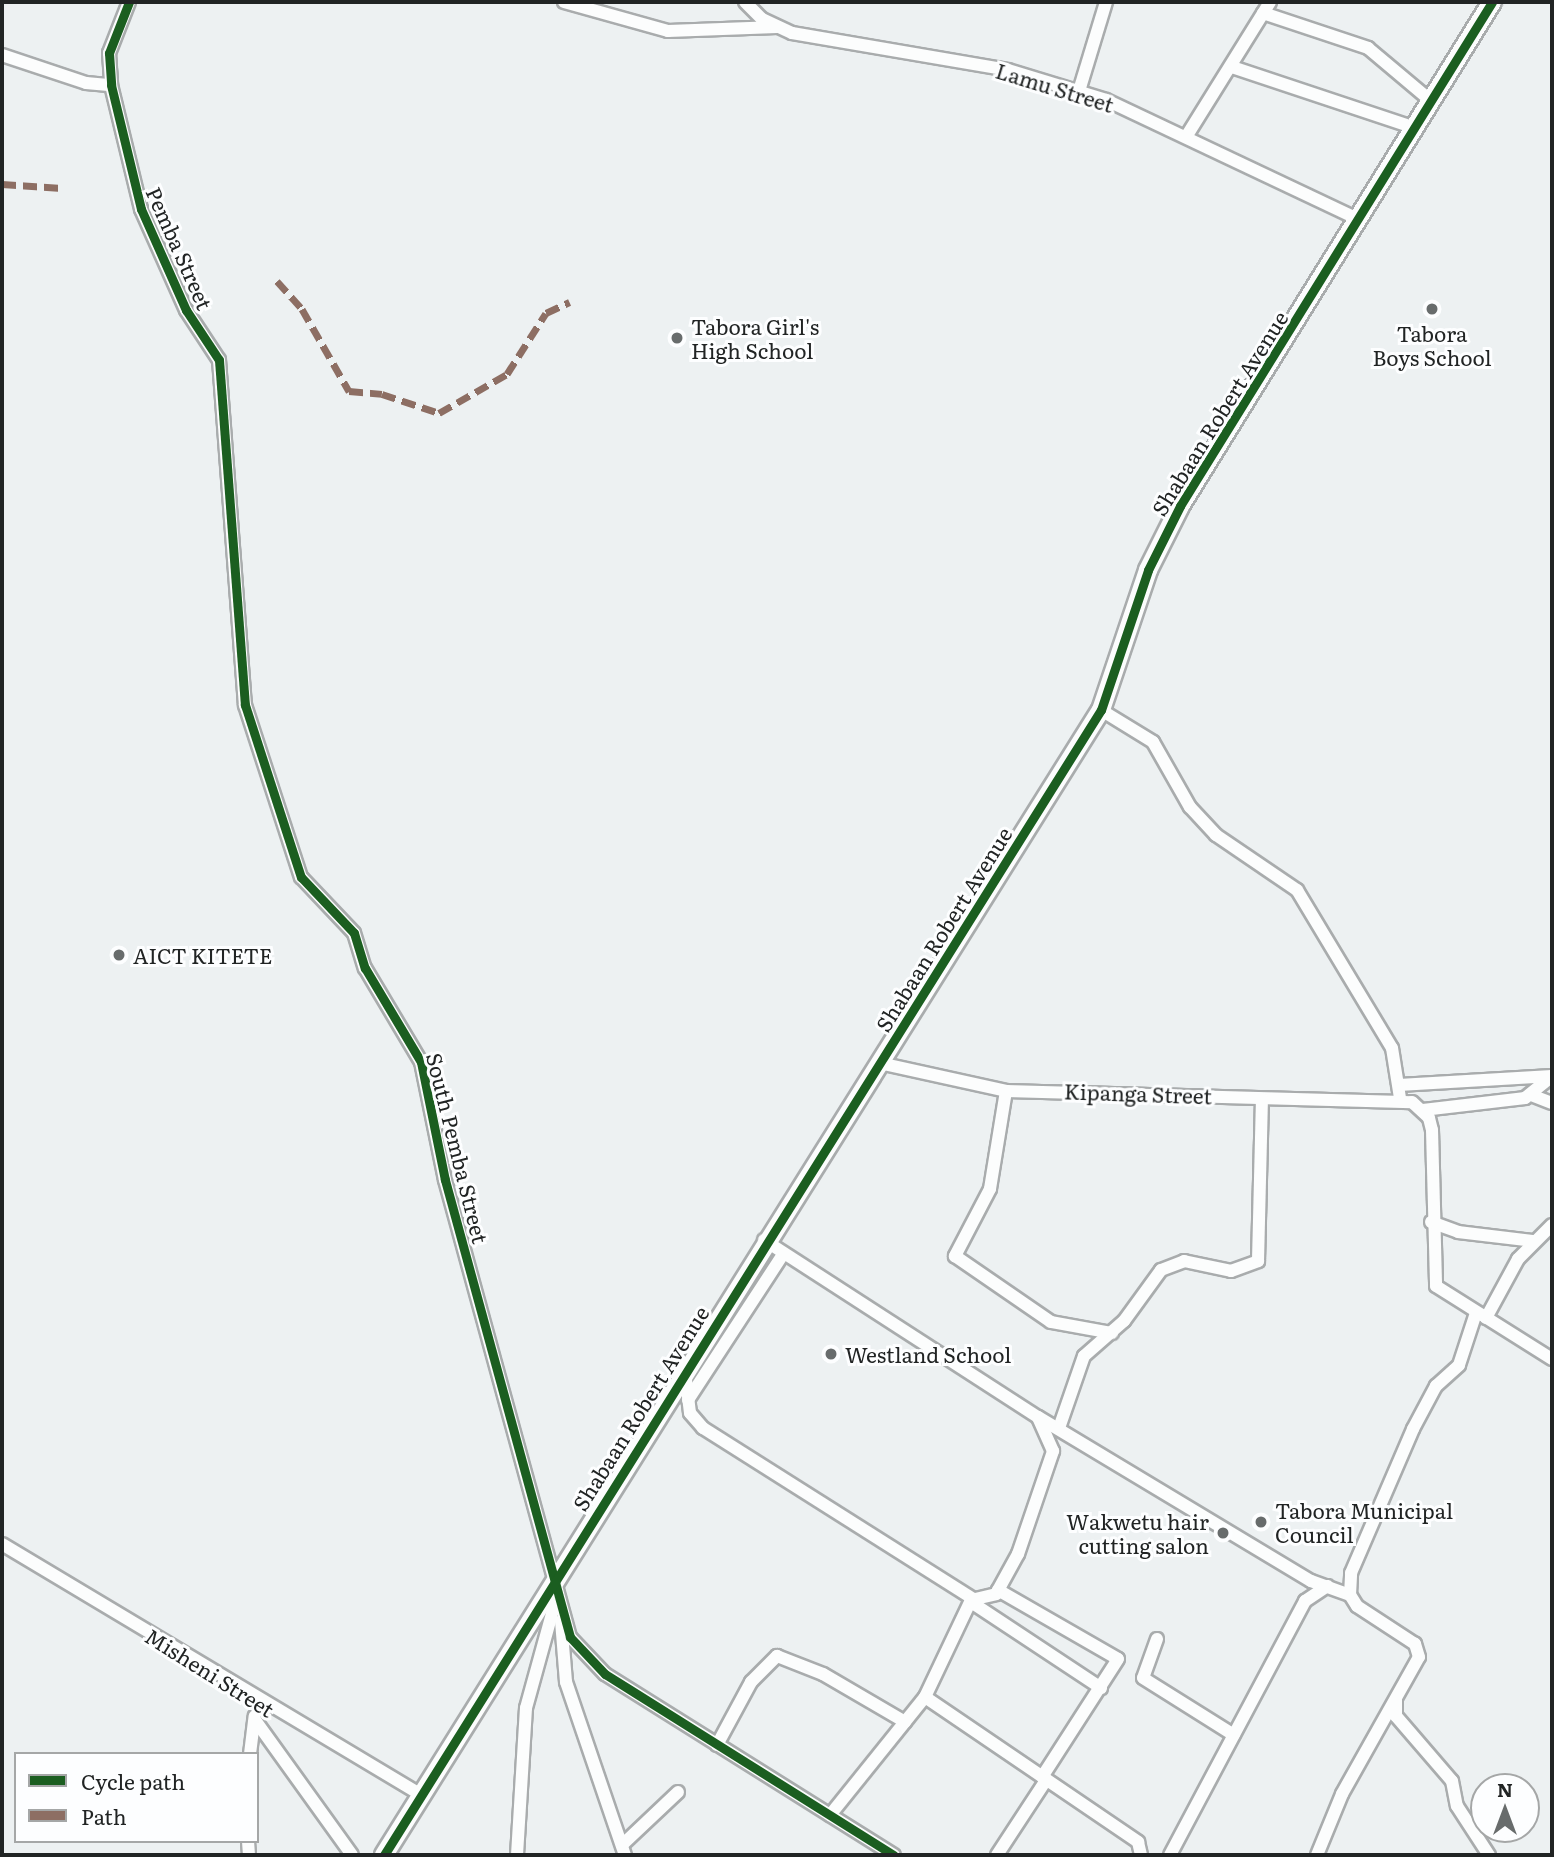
<!DOCTYPE html>
<html>
<head>
<meta charset="utf-8">
<style>
	body { margin:0 }
	#map { position:relative; width:1554px; height:1857px; overflow:hidden; background:#edf1f2; font-family:Literata,serif }
	div>[style] { position:absolute }
	.roads { filter:drop-shadow(2px 0 #a9acad) drop-shadow(-2px 0 #a9acad) drop-shadow(0 2px #a9acad) drop-shadow(0 -2px #a9acad) }
	.street>* { height:12px; margin:-6px; padding:0 6px; transform-origin:6px; border-radius:6px; background:#fcfdfd }
	.secondary>* { height:18px; margin:-9px; padding:0 9px; transform-origin:9px; border-radius:9px; background:#fcfdfd }
	.quiet>* { height:7px; margin-top:-3.5px; transform-origin:0; background:repeating-linear-gradient(90deg,#8d6e63 0 14px,transparent 0 21px) }
	.cycleway>* { height:9px; margin:-4.5px; padding:0 4.5px; transform-origin:4.5px; border-radius:4.5px; background:#1b5e20 }
	.dots>* { width:19px; height:19px; translate:-50% -50%; box-sizing:border-box; border:4px solid #fdfeff; border-radius:50% }
	span { translate:-50% -50%; white-space:nowrap; text-align:center; line-height:1.15; -webkit-text-stroke:6px #fdfeff; paint-order:stroke }
	.street-label { font-size:21px; color:#212424 }
	.poi-label { font-size:21px; color:#212424 }
	.left { translate:0 -50%; text-align:left }
	.right { translate:-100% -50%; text-align:right }
	.frame { position:absolute; inset:0; border:4px solid #212424; pointer-events:none }
	.legend { position:absolute; left:14px; top:1752px; width:245px; height:91px; box-sizing:border-box; background:#fdfeff; border:2px solid #a5a7a7; margin:0; padding:9px 12px; list-style:none; font-size:21px; color:#212424 }
	.legend li { display:flex; align-items:center; gap:14px; height:35px }
	.legend b { width:35px; border:2px solid #a5a7a7 }
	.north { position:absolute; left:1470px; top:1773px; width:70px; height:70px; box-sizing:border-box; background:#fdfeff; border:2px solid #a5a7a7; border-radius:50%; rotate:0deg; font-size:19px; font-weight:700; line-height:28px; text-align:center; color:#212424 }
	.north::after { content:''; display:block; margin:auto; width:24px; height:32px; background:#686c6c; clip-path:polygon(50% 0,100% 100%,50% 72%,0 100%) }
</style>
</head>
<body>
<div id="map">
	<div class="roads">
		<div class="street">
			<div style="left:129px;top:2px;width:55px;rotate:111.4deg"></div>
			<div style="left:109px;top:53px;width:32px;rotate:86deg"></div>
			<div style="left:111px;top:85px;width:128px;rotate:76.4deg"></div>
			<div style="left:141px;top:209px;width:111px;rotate:66deg"></div>
			<div style="left:186px;top:310px;width:60px;rotate:56.6deg"></div>
			<div style="left:219px;top:360px;width:346px;rotate:85.7deg"></div>
			<div style="left:245px;top:705px;width:181px;rotate:72deg"></div>
			<div style="left:301px;top:877px;width:77px;rotate:46.6deg"></div>
			<div style="left:354px;top:933px;width:37px;rotate:73deg"></div>
			<div style="left:365px;top:968px;width:109px;rotate:59.2deg"></div>
			<div style="left:421px;top:1062px;width:120px;rotate:78.5deg"></div>
			<div style="left:445px;top:1180px;width:474px;rotate:74.7deg"></div>
			<div style="left:570px;top:1637px;width:51px;rotate:46.6deg"></div>
			<div style="left:605px;top:1674px;width:341px;rotate:32.1deg"></div>
			<div style="left:564px;top:2px;width:108px;rotate:15.6deg"></div>
			<div style="left:668px;top:31px;width:109px;rotate:-2.1deg"></div>
			<div style="left:745px;top:2px;width:24px;rotate:45deg"></div>
			<div style="left:762px;top:19px;width:33px;rotate:25deg"></div>
			<div style="left:792px;top:33px;width:219px;rotate:9.7deg"></div>
			<div style="left:1008px;top:70px;width:102px;rotate:17deg"></div>
			<div style="left:1106px;top:100px;width:274px;rotate:25.3deg"></div>
			<div style="left:1263px;top:13px;width:111px;rotate:18.4deg"></div>
			<div style="left:1368px;top:48px;width:81px;rotate:40deg"></div>
			<div style="left:2px;top:55px;width:89px;rotate:18.4deg"></div>
			<div style="left:86px;top:83px;width:25px;rotate:5deg"></div>
			<div style="left:1232px;top:67px;width:190px;rotate:18.4deg"></div>
			<div style="left:1079px;top:91px;width:93px;rotate:-73.1deg"></div>
			<div style="left:1186px;top:137px;width:159px;rotate:-58.1deg"></div>
			<div style="left:1101px;top:710px;width:61px;rotate:31.6deg"></div>
			<div style="left:1153px;top:742px;width:75px;rotate:60.4deg"></div>
			<div style="left:1190px;top:807px;width:38px;rotate:47deg"></div>
			<div style="left:1216px;top:835px;width:98px;rotate:34.2deg"></div>
			<div style="left:1297px;top:890px;width:184px;rotate:59deg"></div>
			<div style="left:1392px;top:1048px;width:51px;rotate:80.9deg"></div>
			<div style="left:879px;top:1063px;width:130px;rotate:12.4deg"></div>
			<div style="left:1006px;top:1091px;width:406px;rotate:1.6deg"></div>
			<div style="left:1412px;top:1102px;width:23px;rotate:43deg"></div>
			<div style="left:1429px;top:1118px;width:12px;rotate:76deg"></div>
			<div style="left:1432px;top:1130px;width:156px;rotate:88.5deg"></div>
			<div style="left:1436px;top:1286px;width:137px;rotate:32.2deg"></div>
			<div style="left:1399px;top:1085px;width:153px;rotate:-3.4deg"></div>
			<div style="left:1006px;top:1091px;width:99px;rotate:99.3deg"></div>
			<div style="left:990px;top:1189px;width:76px;rotate:117.6deg"></div>
			<div style="left:955px;top:1256px;width:116px;rotate:34.5deg"></div>
			<div style="left:1051px;top:1322px;width:62px;rotate:10.2deg"></div>
			<div style="left:1531px;top:1095px;width:22px;rotate:21deg"></div>
			<div style="left:1423px;top:1110px;width:103px;rotate:-6.7deg"></div>
			<div style="left:1525px;top:1098px;width:35px;rotate:-39deg"></div>
			<div style="left:1431px;top:1222px;width:29px;rotate:20deg"></div>
			<div style="left:1458px;top:1232px;width:77px;rotate:6.8deg"></div>
			<div style="left:764px;top:1240px;width:326px;rotate:32.9deg"></div>
			<div style="left:1038px;top:1417px;width:318px;rotate:31deg"></div>
			<div style="left:1311px;top:1581px;width:41px;rotate:19.7deg"></div>
			<div style="left:1486px;top:1318px;width:67px;rotate:-61.5deg"></div>
			<div style="left:1518px;top:1259px;width:48px;rotate:-45deg"></div>
			<div style="left:685px;top:1372px;width:41px;rotate:83deg"></div>
			<div style="left:690px;top:1413px;width:20px;rotate:49deg"></div>
			<div style="left:703px;top:1428px;width:320px;rotate:32.3deg"></div>
			<div style="left:688px;top:1400px;width:174px;rotate:-56.9deg"></div>
			<div style="left:1059px;top:1428px;width:76px;rotate:-70.9deg"></div>
			<div style="left:1084px;top:1356px;width:53px;rotate:-41.2deg"></div>
			<div style="left:1124px;top:1321px;width:63px;rotate:-54deg"></div>
			<div style="left:1161px;top:1270px;width:25px;rotate:-21deg"></div>
			<div style="left:1184px;top:1261px;width:48px;rotate:12deg"></div>
			<div style="left:1231px;top:1271px;width:29px;rotate:-20deg"></div>
			<div style="left:1258px;top:1261px;width:162px;rotate:-88.6deg"></div>
			<div style="left:2px;top:1544px;width:488px;rotate:30.9deg"></div>
			<div style="left:998px;top:1590px;width:138px;rotate:29.9deg"></div>
			<div style="left:1118px;top:1659px;width:140px;rotate:122.8deg"></div>
			<div style="left:971px;top:1602px;width:156px;rotate:33.5deg"></div>
			<div style="left:561px;top:1621px;width:61px;rotate:85.3deg"></div>
			<div style="left:566px;top:1682px;width:183px;rotate:71.2deg"></div>
			<div style="left:1157px;top:1639px;width:41px;rotate:109.7deg"></div>
			<div style="left:1143px;top:1678px;width:107px;rotate:32.1deg"></div>
			<div style="left:925px;top:1697px;width:258px;rotate:34.2deg"></div>
			<div style="left:1138px;top:1842px;width:13px;rotate:77deg"></div>
			<div style="left:1396px;top:1700px;width:16px;rotate:90deg"></div>
			<div style="left:1396px;top:1716px;width:86px;rotate:49.3deg"></div>
			<div style="left:1452px;top:1781px;width:25px;rotate:79deg"></div>
			<div style="left:1457px;top:1806px;width:59px;rotate:56.9deg"></div>
			<div style="left:255px;top:1720px;width:166px;rotate:54.3deg"></div>
			<div style="left:717px;top:1745px;width:72px;rotate:-61.6deg"></div>
			<div style="left:751px;top:1682px;width:37px;rotate:-45deg"></div>
			<div style="left:777px;top:1656px;width:49px;rotate:21.4deg"></div>
			<div style="left:823px;top:1674px;width:95px;rotate:30.3deg"></div>
			<div style="left:250px;top:1754px;width:38px;rotate:-83deg"></div>
			<div style="left:830px;top:1815px;width:151px;rotate:-51.2deg"></div>
			<div style="left:925px;top:1697px;width:107px;rotate:-64.6deg"></div>
			<div style="left:971px;top:1600px;width:26px;rotate:-13deg"></div>
			<div style="left:996px;top:1594px;width:46px;rotate:-61.2deg"></div>
			<div style="left:1018px;top:1554px;width:109px;rotate:-71.2deg"></div>
			<div style="left:1053px;top:1451px;width:37px;rotate:-114deg"></div>
			<div style="left:248px;top:1841px;width:14px;rotate:86deg"></div>
			<div style="left:622px;top:1845px;width:77px;rotate:-43.4deg"></div>
			<div style="left:517px;top:1855px;width:147px;rotate:-86.5deg"></div>
			<div style="left:526px;top:1708px;width:113px;rotate:-74.6deg"></div>
			<div style="left:997px;top:1855px;width:90px;rotate:-56.8deg"></div>
			<div style="left:1170px;top:1855px;width:288px;rotate:-62deg"></div>
			<div style="left:1305px;top:1601px;width:27px;rotate:-34deg"></div>
			<div style="left:1317px;top:1855px;width:66px;rotate:-67.7deg"></div>
			<div style="left:1342px;top:1794px;width:157px;rotate:-60.7deg"></div>
			<div style="left:1419px;top:1657px;width:14px;rotate:-107deg"></div>
			<div style="left:1415px;top:1644px;width:69px;rotate:-146.8deg"></div>
			<div style="left:1357px;top:1606px;width:13px;rotate:-122deg"></div>
			<div style="left:1350px;top:1595px;width:22px;rotate:-87deg"></div>
			<div style="left:1351px;top:1573px;width:157px;rotate:-66.7deg"></div>
			<div style="left:1413px;top:1429px;width:49px;rotate:-61.9deg"></div>
			<div style="left:1436px;top:1386px;width:31px;rotate:-42deg"></div>
			<div style="left:1459px;top:1365px;width:55px;rotate:-71.9deg"></div>
		</div>
		<div class="secondary">
			<div style="left:384px;top:1855px;width:1351px;rotate:-57.95deg"></div>
			<div style="left:1101px;top:710px;width:148px;rotate:-71.4deg"></div>
			<div style="left:1148px;top:570px;width:72px;rotate:-63.4deg"></div>
			<div style="left:1180px;top:506px;width:593px;rotate:-58.24deg"></div>
		</div>
	</div>
	<div class="quiet">
		<div style="left:2px;top:184px;width:60px;rotate:3.8deg"></div>
		<div style="left:277px;top:281px;width:38px;rotate:48deg"></div>
		<div style="left:302px;top:309px;width:95px;rotate:60.2deg"></div>
		<div style="left:349px;top:391px;width:33px;rotate:5deg"></div>
		<div style="left:382px;top:394px;width:60px;rotate:18.4deg"></div>
		<div style="left:439px;top:413px;width:78px;rotate:-29.8deg"></div>
		<div style="left:507px;top:374px;width:72px;rotate:-57.4deg"></div>
		<div style="left:546px;top:313px;width:26px;rotate:-25deg"></div>
	</div>
	<div class="cycleway">
		<div style="left:129px;top:2px;width:55px;rotate:111.4deg"></div>
		<div style="left:109px;top:53px;width:32px;rotate:86deg"></div>
		<div style="left:111px;top:85px;width:128px;rotate:76.4deg"></div>
		<div style="left:141px;top:209px;width:111px;rotate:66deg"></div>
		<div style="left:186px;top:310px;width:60px;rotate:56.6deg"></div>
		<div style="left:219px;top:360px;width:346px;rotate:85.7deg"></div>
		<div style="left:245px;top:705px;width:181px;rotate:72deg"></div>
		<div style="left:301px;top:877px;width:77px;rotate:46.6deg"></div>
		<div style="left:354px;top:933px;width:37px;rotate:73deg"></div>
		<div style="left:365px;top:968px;width:109px;rotate:59.2deg"></div>
		<div style="left:421px;top:1062px;width:120px;rotate:78.5deg"></div>
		<div style="left:445px;top:1180px;width:474px;rotate:74.7deg"></div>
		<div style="left:570px;top:1637px;width:51px;rotate:46.6deg"></div>
		<div style="left:605px;top:1674px;width:341px;rotate:32.1deg"></div>
		<div style="left:384px;top:1855px;width:1351px;rotate:-57.95deg"></div>
		<div style="left:1101px;top:710px;width:148px;rotate:-71.4deg"></div>
		<div style="left:1148px;top:570px;width:72px;rotate:-63.4deg"></div>
		<div style="left:1180px;top:506px;width:593px;rotate:-58.24deg"></div>
	</div>
	<div class="dots">
		<div style="left:1432px;top:309px;background:#686c6c"></div>
		<div style="left:677px;top:338px;background:#686c6c"></div>
		<div style="left:119px;top:955px;background:#686c6c"></div>
		<div style="left:831px;top:1354px;background:#686c6c"></div>
		<div style="left:1261px;top:1522px;background:#686c6c"></div>
		<div style="left:1223px;top:1533px;background:#686c6c"></div>
	</div>
	<div class="street-label">
		<span style="left:1055px;top:87px;rotate:17deg">Lamu Street</span>
		<span style="left:180px;top:248px;rotate:66deg">Pemba Street</span>
		<span style="left:1219px;top:413px;rotate:-58deg">Shabaan Robert Avenue</span>
		<span style="left:943px;top:929px;rotate:-58deg">Shabaan Robert Avenue</span>
		<span style="left:1138px;top:1093px;rotate:2deg">Kipanga Street</span>
		<span style="left:458px;top:1148px;rotate:76deg">South Pemba Street</span>
		<span style="left:640px;top:1408px;rotate:-58deg">Shabaan Robert Avenue</span>
		<span style="left:210px;top:1672px;rotate:32deg">Misheni Street</span>
	</div>
	<div class="poi-label">
		<span class="left" style="left:691px;top:338px">Tabora Girl's<br>High School</span>
		<span style="left:1432px;top:345px">Tabora<br>Boys School</span>
		<span class="left" style="left:133px;top:955px">AICT KITETE</span>
		<span class="left" style="left:845px;top:1354px">Westland School</span>
		<span class="left" style="left:1275px;top:1522px">Tabora Municipal<br>Council</span>
		<span class="right" style="left:1209px;top:1533px">Wakwetu hair<br>cutting salon</span>
	</div>
	<div class="frame"></div>
	<ul class="legend">
	<li><b style="height:9px;background:#1b5e20"></b>Cycle path</li>
	<li><b style="height:9px;background:#8d6e63"></b>Path</li>
	</ul>
	<div class="north">N</div>
</div>
</body>
</html>
